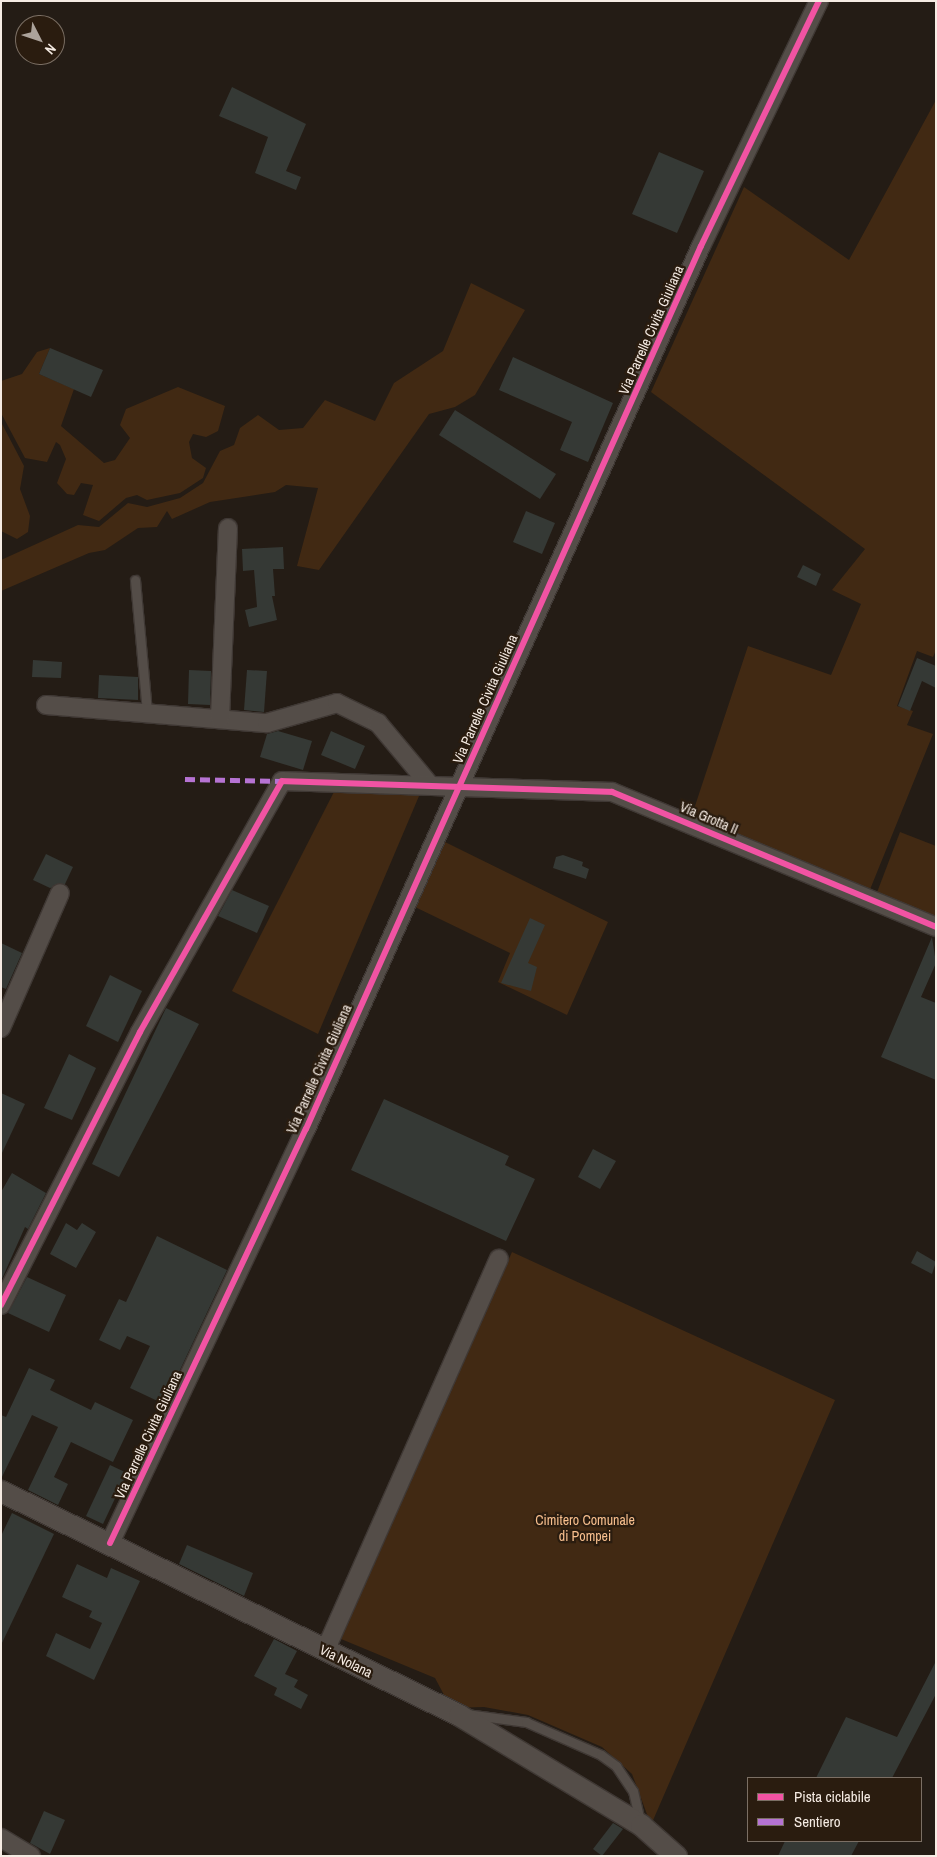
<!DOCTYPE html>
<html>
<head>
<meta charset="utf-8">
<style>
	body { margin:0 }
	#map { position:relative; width:937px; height:1857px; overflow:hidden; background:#241c15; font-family:"Archivo Narrow",sans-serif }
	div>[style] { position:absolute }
	.green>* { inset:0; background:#412913 }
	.building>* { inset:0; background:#353935 }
	.roads { filter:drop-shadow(1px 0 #3f3834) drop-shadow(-1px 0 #3f3834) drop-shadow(0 1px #3f3834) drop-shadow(0 -1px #3f3834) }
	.service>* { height:9px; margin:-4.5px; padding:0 4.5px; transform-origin:4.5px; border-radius:4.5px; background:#544d48 }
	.minor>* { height:18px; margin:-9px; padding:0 9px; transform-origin:9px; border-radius:9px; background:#544d48 }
	.tertiary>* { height:21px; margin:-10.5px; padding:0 10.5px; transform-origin:10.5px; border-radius:10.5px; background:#544d48 }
	.quiet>* { height:5px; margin-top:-2.5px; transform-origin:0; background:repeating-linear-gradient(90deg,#b673d3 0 10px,transparent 0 15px) }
	.cycleway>* { height:6px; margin:-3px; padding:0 3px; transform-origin:3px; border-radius:3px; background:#f153a3 }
	span { translate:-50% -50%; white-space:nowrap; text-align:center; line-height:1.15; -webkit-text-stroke:4.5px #2a1c0f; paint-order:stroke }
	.street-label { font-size:14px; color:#f5ebe3 }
	.park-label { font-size:14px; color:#f8bf8e }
	.frame { position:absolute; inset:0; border:2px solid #f5ebe3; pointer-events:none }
	.legend { position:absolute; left:747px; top:1777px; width:175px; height:65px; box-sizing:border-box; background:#2a1c0f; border:1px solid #7b6f64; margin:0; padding:6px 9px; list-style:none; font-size:15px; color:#f5ebe3 }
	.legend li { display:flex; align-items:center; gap:10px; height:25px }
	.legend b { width:25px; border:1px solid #7b6f64 }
	.north { position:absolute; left:15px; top:15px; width:50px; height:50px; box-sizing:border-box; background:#2a1c0f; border:1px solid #7b6f64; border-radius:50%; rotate:131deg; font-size:14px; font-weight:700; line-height:20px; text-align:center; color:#f5ebe3 }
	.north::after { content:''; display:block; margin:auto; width:18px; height:22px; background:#aca39b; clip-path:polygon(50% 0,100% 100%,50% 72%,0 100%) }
</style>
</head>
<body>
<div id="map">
	<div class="green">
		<div style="clip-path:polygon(936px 100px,936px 650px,933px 657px,917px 651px,897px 706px,913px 711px,907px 725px,933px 734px,869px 892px,691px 818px,748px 646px,831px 675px,861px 604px,832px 590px,865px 549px,651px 392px,744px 187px,849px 260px)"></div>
		<div style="clip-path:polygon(471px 283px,525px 310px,475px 395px,455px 407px,429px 414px,319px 570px,297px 566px,318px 488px,286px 485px,275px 492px,210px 502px,172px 519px,167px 511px,157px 527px,138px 528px,105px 550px,89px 553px,1px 591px,1px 560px,78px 525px,99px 527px,128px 503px,147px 507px,180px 498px,203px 483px,220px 451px,234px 445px,240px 428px,258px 415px,279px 430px,303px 428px,325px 400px,375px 421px,394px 383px,443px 351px)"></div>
		<div style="clip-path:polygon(50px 348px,39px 374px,74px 389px,61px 426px,104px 463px,115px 460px,130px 438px,120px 425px,126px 409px,178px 387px,225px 406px,218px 431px,206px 437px,193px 434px,189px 442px,192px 458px,206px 468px,203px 478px,180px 493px,147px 500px,137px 495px,126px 498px,99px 521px,83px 515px,93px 485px,81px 483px,74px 495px,67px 494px,57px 483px,66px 459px,60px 445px,56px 442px,47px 462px,25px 458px,1px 413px,1px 381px,22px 374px,37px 352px)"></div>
		<div style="clip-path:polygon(1px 422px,24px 466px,20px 489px,30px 516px,28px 532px,17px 539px,1px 531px)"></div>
		<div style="clip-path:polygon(337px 786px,422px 789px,318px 1034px,232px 991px)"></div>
		<div style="clip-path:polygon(900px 832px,936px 846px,936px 921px,876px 895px)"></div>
		<div style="clip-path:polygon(445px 842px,608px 922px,567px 1015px,498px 982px,510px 953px,415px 907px)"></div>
		<div style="clip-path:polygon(512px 1252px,835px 1400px,651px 1825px,632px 1774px,602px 1747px,528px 1715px,484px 1707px,451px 1708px,435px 1678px,341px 1639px)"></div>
	</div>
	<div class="building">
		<div style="clip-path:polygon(232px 87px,306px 124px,286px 171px,301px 177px,296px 190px,255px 173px,268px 137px,219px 116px)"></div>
		<div style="clip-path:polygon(659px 152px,704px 171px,677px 233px,632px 214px)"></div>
		<div style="clip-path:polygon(50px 348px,103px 370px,91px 397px,39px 374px)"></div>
		<div style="clip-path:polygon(513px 357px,613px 403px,588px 462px,560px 450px,572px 422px,499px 390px)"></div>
		<div style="clip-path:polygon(455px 410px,556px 474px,540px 499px,439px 435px)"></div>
		<div style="clip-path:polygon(526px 511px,555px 523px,542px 554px,513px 542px)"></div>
		<div style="clip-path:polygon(283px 547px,284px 569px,273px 569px,275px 596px,272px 596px,277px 620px,249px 627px,245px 610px,257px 607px,254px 570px,243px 571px,242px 549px)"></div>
		<div style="clip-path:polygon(803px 565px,821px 574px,816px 586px,797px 577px)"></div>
		<div style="clip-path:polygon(917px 658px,936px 666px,936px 688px,922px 681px,910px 711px,898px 706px)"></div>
		<div style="clip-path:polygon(33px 660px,62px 662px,61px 678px,32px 677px)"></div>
		<div style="clip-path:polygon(189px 670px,211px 671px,210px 705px,188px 704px)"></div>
		<div style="clip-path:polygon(247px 670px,267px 671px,264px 712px,244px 710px)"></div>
		<div style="clip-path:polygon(99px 675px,138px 677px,138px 700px,98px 698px)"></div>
		<div style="clip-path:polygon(278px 731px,312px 741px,303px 770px,260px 757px,267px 734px)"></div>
		<div style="clip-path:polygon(331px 731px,365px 746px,355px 769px,321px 755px)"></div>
		<div style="clip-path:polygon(46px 854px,73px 867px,65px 884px,50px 888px,33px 880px)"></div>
		<div style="clip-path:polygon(563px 855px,583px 862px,582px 866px,589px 869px,586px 879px,553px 868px,556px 857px)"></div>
		<div style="clip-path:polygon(232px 890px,269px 906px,257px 933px,218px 916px)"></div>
		<div style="clip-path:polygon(530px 918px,545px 925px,528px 963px,537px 967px,531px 991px,501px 983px)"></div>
		<div style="clip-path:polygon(932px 937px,936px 963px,921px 997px,936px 1003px,936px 1080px,881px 1057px)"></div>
		<div style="clip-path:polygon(1px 943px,22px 953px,6px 989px,1px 987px)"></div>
		<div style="clip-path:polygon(110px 975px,142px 991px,118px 1042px,86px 1026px)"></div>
		<div style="clip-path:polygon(166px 1008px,199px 1024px,119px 1177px,92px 1164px)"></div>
		<div style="clip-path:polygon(69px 1054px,96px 1068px,72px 1120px,44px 1108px)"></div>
		<div style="clip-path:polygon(1px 1093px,25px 1104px,1px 1155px)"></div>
		<div style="clip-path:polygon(384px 1099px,509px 1156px,505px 1165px,535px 1179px,506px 1241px,351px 1170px)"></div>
		<div style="clip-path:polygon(593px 1149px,616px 1161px,600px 1189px,578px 1177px)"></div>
		<div style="clip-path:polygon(12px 1173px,46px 1193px,28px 1229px,25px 1227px,1px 1281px,1px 1192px)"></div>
		<div style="clip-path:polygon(66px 1223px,77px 1230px,82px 1223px,96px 1232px,76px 1268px,50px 1254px)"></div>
		<div style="clip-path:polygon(157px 1236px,227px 1270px,164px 1404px,130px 1388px,150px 1346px,127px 1336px,120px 1350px,99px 1340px,119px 1299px,126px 1302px)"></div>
		<div style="clip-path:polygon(917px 1251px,936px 1262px,932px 1274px,911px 1263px)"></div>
		<div style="clip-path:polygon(27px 1277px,66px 1295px,49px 1332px,8px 1313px)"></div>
		<div style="clip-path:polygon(29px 1368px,55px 1380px,50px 1390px,91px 1410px,95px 1402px,133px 1420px,113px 1462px,71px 1442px,54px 1477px,68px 1484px,58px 1505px,28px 1490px,58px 1427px,32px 1415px,1px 1479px,1px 1415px,6px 1417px)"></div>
		<div style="clip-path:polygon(110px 1465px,127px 1473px,103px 1524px,86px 1516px)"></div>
		<div style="clip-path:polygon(12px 1513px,54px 1534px,1px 1645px,1px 1536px)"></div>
		<div style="clip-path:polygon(187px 1545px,253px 1573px,244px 1596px,179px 1564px)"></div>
		<div style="clip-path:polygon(77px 1564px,107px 1578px,111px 1568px,140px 1581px,94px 1680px,46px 1656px,56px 1633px,90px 1649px,102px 1623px,89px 1617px,92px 1611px,62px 1597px)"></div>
		<div style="clip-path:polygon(274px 1639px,297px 1651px,285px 1674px,298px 1680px,294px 1687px,308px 1695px,301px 1709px,274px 1695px,277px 1688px,254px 1676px)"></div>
		<div style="clip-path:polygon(936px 1661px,936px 1694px,892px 1778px,816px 1778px,846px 1717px,897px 1737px)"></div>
		<div style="clip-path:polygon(44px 1811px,65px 1820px,50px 1854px,30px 1843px)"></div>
		<div style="clip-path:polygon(613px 1823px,623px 1829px,602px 1856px,593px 1849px)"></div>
		<div style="clip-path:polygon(785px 1841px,859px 1841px,851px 1856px,778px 1856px)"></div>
	</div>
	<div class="roads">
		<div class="service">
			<div style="left:135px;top:580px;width:133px;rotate:84.8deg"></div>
			<div style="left:466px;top:1714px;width:61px;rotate:7.6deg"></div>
			<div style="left:526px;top:1722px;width:82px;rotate:23.7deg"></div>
			<div style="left:601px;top:1755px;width:19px;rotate:36deg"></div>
			<div style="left:616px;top:1766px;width:30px;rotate:56deg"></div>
			<div style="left:633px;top:1791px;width:35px;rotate:77deg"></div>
		</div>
		<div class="minor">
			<div style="left:46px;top:705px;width:222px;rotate:4.7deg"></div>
			<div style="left:267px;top:723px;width:73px;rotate:-15.9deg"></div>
			<div style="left:337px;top:703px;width:46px;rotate:26deg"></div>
			<div style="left:378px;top:723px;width:80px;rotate:50.1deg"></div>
			<div style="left:220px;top:718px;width:190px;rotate:-87.6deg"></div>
			<div style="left:1px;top:1028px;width:147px;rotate:-66.4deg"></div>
			<div style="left:1px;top:1305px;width:306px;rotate:-63deg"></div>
			<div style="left:140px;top:1032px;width:288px;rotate:-60.5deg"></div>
			<div style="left:282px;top:781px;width:330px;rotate:1.9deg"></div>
			<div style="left:612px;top:792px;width:351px;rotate:22.6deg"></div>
			<div style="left:110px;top:1543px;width:458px;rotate:-64.7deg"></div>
			<div style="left:306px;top:1129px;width:967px;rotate:-65.9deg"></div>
			<div style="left:701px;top:246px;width:272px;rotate:-64.3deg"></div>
			<div style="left:325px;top:1651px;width:429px;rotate:-66.1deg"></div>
			<div style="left:1px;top:1838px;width:35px;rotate:31deg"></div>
		</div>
		<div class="tertiary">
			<div style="left:1px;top:1491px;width:510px;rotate:26.06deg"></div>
			<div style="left:459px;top:1715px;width:213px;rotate:31.1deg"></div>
			<div style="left:641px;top:1825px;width:47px;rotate:41.5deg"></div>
		</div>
	</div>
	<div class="quiet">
		<div style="left:185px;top:779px;width:97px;rotate:1.2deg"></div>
	</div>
	<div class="cycleway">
		<div style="left:1px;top:1305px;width:306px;rotate:-63deg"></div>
		<div style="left:140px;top:1032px;width:288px;rotate:-60.5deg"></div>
		<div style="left:282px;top:781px;width:330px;rotate:1.9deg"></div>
		<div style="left:612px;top:792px;width:351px;rotate:22.6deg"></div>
		<div style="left:110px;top:1543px;width:458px;rotate:-64.7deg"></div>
		<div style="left:306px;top:1129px;width:967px;rotate:-65.9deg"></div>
		<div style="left:701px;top:246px;width:272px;rotate:-64.3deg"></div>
	</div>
	<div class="street-label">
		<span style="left:651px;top:330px;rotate:-66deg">Via Parrelle Civita Giuliana</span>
		<span style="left:485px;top:699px;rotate:-66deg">Via Parrelle Civita Giuliana</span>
		<span style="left:709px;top:818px;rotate:23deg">Via Grotta II</span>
		<span style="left:319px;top:1069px;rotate:-66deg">Via Parrelle Civita Giuliana</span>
		<span style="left:148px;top:1435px;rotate:-65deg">Via Parrelle Civita Giuliana</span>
		<span style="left:346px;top:1661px;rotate:26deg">Via Nolana</span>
	</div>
	<div class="park-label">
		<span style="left:585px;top:1528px">Cimitero Comunale<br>di Pompei</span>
	</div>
	<div class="frame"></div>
	<ul class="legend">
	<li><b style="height:6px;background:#f153a3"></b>Pista ciclabile</li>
	<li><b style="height:6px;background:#b673d3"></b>Sentiero</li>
	</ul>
	<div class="north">N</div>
</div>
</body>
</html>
